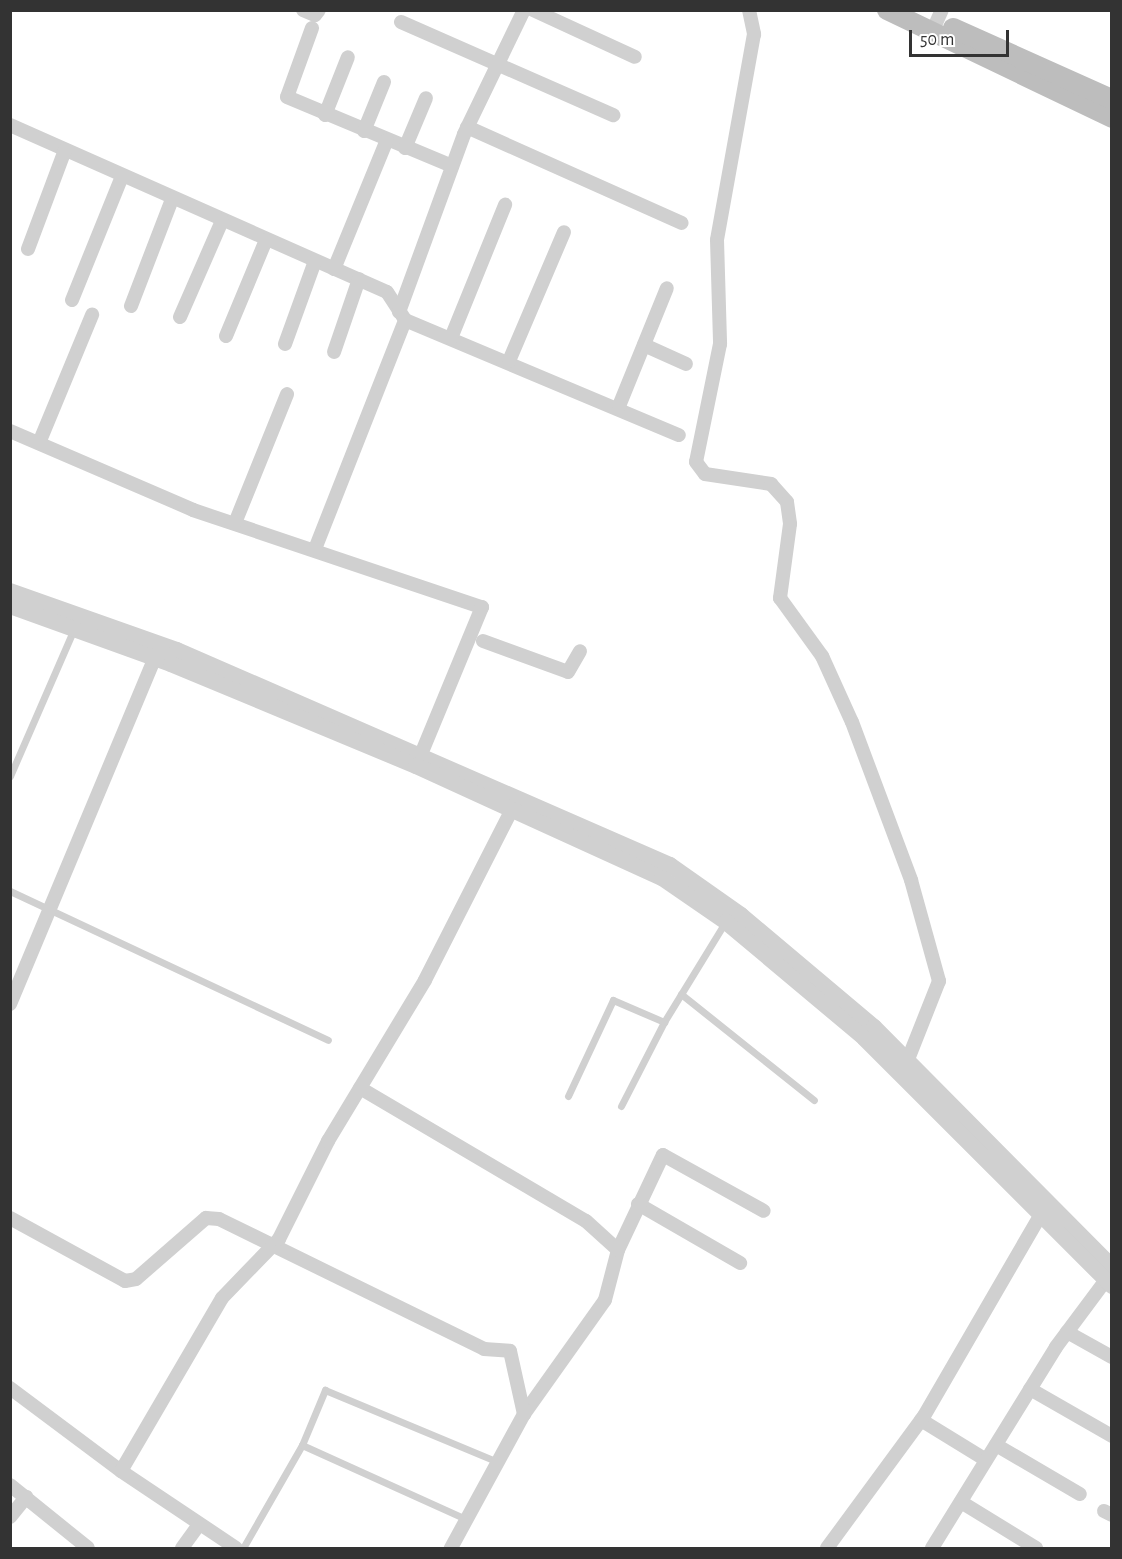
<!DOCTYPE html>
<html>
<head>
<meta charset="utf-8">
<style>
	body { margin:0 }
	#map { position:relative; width:1122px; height:1559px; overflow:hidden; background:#fff; font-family:"Alegreya Sans",sans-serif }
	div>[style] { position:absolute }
	.service>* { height:7px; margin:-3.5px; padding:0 3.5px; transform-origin:3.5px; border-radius:3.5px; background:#d0d0d0 }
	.minor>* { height:14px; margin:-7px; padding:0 7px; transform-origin:7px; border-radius:7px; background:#d0d0d0 }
	.tertiary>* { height:16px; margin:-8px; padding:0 8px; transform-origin:8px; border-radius:8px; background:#d0d0d0 }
	.secondary>* { height:20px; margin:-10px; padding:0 10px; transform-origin:10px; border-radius:10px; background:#bdbdbd }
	span { translate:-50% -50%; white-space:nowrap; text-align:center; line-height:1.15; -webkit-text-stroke:6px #fff; paint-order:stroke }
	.frame { position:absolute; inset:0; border:12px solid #333; pointer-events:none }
	.scale { position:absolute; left:909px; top:30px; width:100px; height:27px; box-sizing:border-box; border:3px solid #333; border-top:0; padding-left:8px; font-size:18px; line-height:21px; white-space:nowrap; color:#333; -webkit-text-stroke:4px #fff; paint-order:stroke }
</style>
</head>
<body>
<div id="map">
	<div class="service">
		<div style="left:10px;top:776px;width:160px;rotate:-66.5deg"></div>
		<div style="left:10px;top:891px;width:351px;rotate:25.1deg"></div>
		<div style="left:681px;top:994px;width:170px;rotate:38.6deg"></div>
		<div style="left:568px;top:1096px;width:106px;rotate:-64.9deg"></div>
		<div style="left:613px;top:1000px;width:56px;rotate:23.3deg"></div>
		<div style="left:621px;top:1106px;width:94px;rotate:-62.9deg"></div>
		<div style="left:664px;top:1022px;width:119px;rotate:-58.5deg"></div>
		<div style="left:302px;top:1445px;width:180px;rotate:24.3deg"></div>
		<div style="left:243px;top:1548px;width:119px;rotate:-60.2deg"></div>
		<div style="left:302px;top:1445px;width:60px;rotate:-67.3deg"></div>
		<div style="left:325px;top:1390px;width:187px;rotate:22.6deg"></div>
	</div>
	<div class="minor">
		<div style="left:303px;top:10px;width:13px;rotate:23deg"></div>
		<div style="left:315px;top:15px;width:6px;rotate:-51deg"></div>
		<div style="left:533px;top:10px;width:112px;rotate:24.7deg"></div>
		<div style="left:749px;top:10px;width:25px;rotate:78deg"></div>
		<div style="left:754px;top:34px;width:209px;rotate:100.2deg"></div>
		<div style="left:717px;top:240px;width:104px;rotate:88.3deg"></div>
		<div style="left:720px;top:344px;width:120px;rotate:101.5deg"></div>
		<div style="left:696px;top:462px;width:15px;rotate:53deg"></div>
		<div style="left:705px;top:474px;width:67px;rotate:8.6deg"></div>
		<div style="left:771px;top:484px;width:24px;rotate:48deg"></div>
		<div style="left:787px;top:502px;width:22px;rotate:82deg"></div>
		<div style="left:790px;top:524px;width:75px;rotate:97.7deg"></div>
		<div style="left:780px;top:598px;width:72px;rotate:54.1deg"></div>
		<div style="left:822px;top:656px;width:72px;rotate:65.6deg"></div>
		<div style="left:852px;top:722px;width:169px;rotate:69.5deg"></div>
		<div style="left:911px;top:880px;width:105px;rotate:74.5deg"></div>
		<div style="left:939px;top:981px;width:87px;rotate:111.6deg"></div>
		<div style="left:401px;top:22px;width:232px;rotate:23.7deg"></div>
		<div style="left:312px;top:28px;width:73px;rotate:109.9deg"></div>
		<div style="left:287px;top:97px;width:179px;rotate:22.7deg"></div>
		<div style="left:932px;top:32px;width:24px;rotate:-66deg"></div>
		<div style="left:325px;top:115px;width:62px;rotate:-68.4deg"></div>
		<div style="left:10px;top:125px;width:412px;rotate:23.9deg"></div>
		<div style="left:387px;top:292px;width:33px;rotate:57deg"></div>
		<div style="left:405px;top:320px;width:297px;rotate:22.8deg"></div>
		<div style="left:467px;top:127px;width:235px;rotate:24.1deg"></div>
		<div style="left:364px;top:131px;width:53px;rotate:-67.8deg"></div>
		<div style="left:405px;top:148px;width:54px;rotate:-67.2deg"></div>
		<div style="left:28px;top:249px;width:106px;rotate:-69.5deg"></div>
		<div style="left:334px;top:269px;width:139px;rotate:-67.7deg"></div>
		<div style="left:72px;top:300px;width:134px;rotate:-68deg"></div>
		<div style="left:131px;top:306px;width:115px;rotate:-69deg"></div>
		<div style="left:399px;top:312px;width:189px;rotate:-69.9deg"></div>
		<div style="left:464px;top:134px;width:138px;rotate:-64.2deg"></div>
		<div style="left:180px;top:317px;width:105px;rotate:-66.4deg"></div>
		<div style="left:226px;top:336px;width:104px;rotate:-67.4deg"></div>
		<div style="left:451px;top:338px;width:144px;rotate:-67.9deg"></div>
		<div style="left:285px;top:344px;width:88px;rotate:-70.1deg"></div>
		<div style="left:644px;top:345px;width:46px;rotate:24.3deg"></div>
		<div style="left:334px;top:352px;width:77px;rotate:-71.1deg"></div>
		<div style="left:509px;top:361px;width:140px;rotate:-66.9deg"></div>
		<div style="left:619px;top:406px;width:127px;rotate:-67.9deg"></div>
		<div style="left:10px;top:431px;width:199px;rotate:23.3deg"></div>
		<div style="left:193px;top:510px;width:305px;rotate:18.6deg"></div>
		<div style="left:482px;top:607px;width:170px;rotate:112.5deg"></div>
		<div style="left:39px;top:443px;width:139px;rotate:-67.5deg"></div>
		<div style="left:235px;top:523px;width:139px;rotate:-68deg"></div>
		<div style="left:315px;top:549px;width:246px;rotate:-68.5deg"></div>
		<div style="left:483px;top:641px;width:90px;rotate:20deg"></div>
		<div style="left:568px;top:672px;width:24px;rotate:-60deg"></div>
		<div style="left:10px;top:1004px;width:375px;rotate:-67.3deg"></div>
		<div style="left:360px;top:1088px;width:262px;rotate:30.5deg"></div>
		<div style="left:586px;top:1221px;width:43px;rotate:42.2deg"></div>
		<div style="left:618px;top:1250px;width:52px;rotate:104.6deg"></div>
		<div style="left:605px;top:1300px;width:140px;rotate:125.4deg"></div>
		<div style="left:638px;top:1204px;width:118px;rotate:30deg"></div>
		<div style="left:10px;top:1218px;width:131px;rotate:28.7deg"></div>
		<div style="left:125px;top:1281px;width:11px;rotate:-10deg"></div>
		<div style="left:136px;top:1279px;width:93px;rotate:-41.1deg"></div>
		<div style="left:206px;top:1218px;width:13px;rotate:4deg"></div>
		<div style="left:219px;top:1219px;width:295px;rotate:26.1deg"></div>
		<div style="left:484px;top:1349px;width:26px;rotate:4deg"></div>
		<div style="left:510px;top:1351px;width:65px;rotate:77.5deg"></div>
		<div style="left:524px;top:1414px;width:153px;rotate:118.6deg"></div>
		<div style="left:618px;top:1250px;width:105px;rotate:-64.7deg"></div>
		<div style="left:663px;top:1155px;width:115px;rotate:29deg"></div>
		<div style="left:1067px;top:1332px;width:51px;rotate:29.1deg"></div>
		<div style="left:10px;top:1388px;width:139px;rotate:36.8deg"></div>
		<div style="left:1030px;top:1389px;width:95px;rotate:29.8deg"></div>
		<div style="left:921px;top:1420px;width:76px;rotate:31.6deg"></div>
		<div style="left:996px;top:1445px;width:97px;rotate:30.3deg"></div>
		<div style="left:10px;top:1485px;width:100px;rotate:38.9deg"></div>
		<div style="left:961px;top:1502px;width:88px;rotate:31.5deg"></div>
		<div style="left:1104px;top:1511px;width:9px;rotate:27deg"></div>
		<div style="left:10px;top:1517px;width:26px;rotate:-51deg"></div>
		<div style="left:182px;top:1548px;width:27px;rotate:-54deg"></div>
		<div style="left:236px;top:1548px;width:138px;rotate:-146.2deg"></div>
		<div style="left:121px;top:1471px;width:200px;rotate:-59.7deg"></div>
		<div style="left:222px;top:1298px;width:82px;rotate:-46deg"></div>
		<div style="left:279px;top:1239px;width:110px;rotate:-63.4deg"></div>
		<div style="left:328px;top:1141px;width:188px;rotate:-58.9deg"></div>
		<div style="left:425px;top:980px;width:194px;rotate:-63deg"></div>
		<div style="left:827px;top:1548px;width:164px;rotate:-53.7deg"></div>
		<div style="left:924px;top:1416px;width:231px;rotate:-59.9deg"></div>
		<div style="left:932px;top:1548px;width:236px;rotate:-58.3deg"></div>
		<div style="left:1056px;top:1347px;width:84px;rotate:-53.3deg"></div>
	</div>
	<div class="tertiary">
		<div style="left:10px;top:591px;width:177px;rotate:19.5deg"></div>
		<div style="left:177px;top:650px;width:538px;rotate:23.56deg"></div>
		<div style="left:670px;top:865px;width:87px;rotate:35.2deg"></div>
		<div style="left:741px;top:915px;width:174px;rotate:40.1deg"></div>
		<div style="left:874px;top:1027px;width:338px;rotate:45.2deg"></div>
		<div style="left:10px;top:606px;width:171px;rotate:19.8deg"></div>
		<div style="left:171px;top:664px;width:265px;rotate:22.6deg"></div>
		<div style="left:416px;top:766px;width:270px;rotate:24.5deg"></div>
		<div style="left:662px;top:878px;width:78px;rotate:34.5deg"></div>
		<div style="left:726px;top:922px;width:180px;rotate:40deg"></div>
		<div style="left:864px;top:1038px;width:351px;rotate:45deg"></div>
	</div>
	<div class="secondary">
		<div style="left:887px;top:10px;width:250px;rotate:25.6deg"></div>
		<div style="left:953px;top:28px;width:174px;rotate:24.1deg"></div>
	</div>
	<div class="frame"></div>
	<div class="scale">50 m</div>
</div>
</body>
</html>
